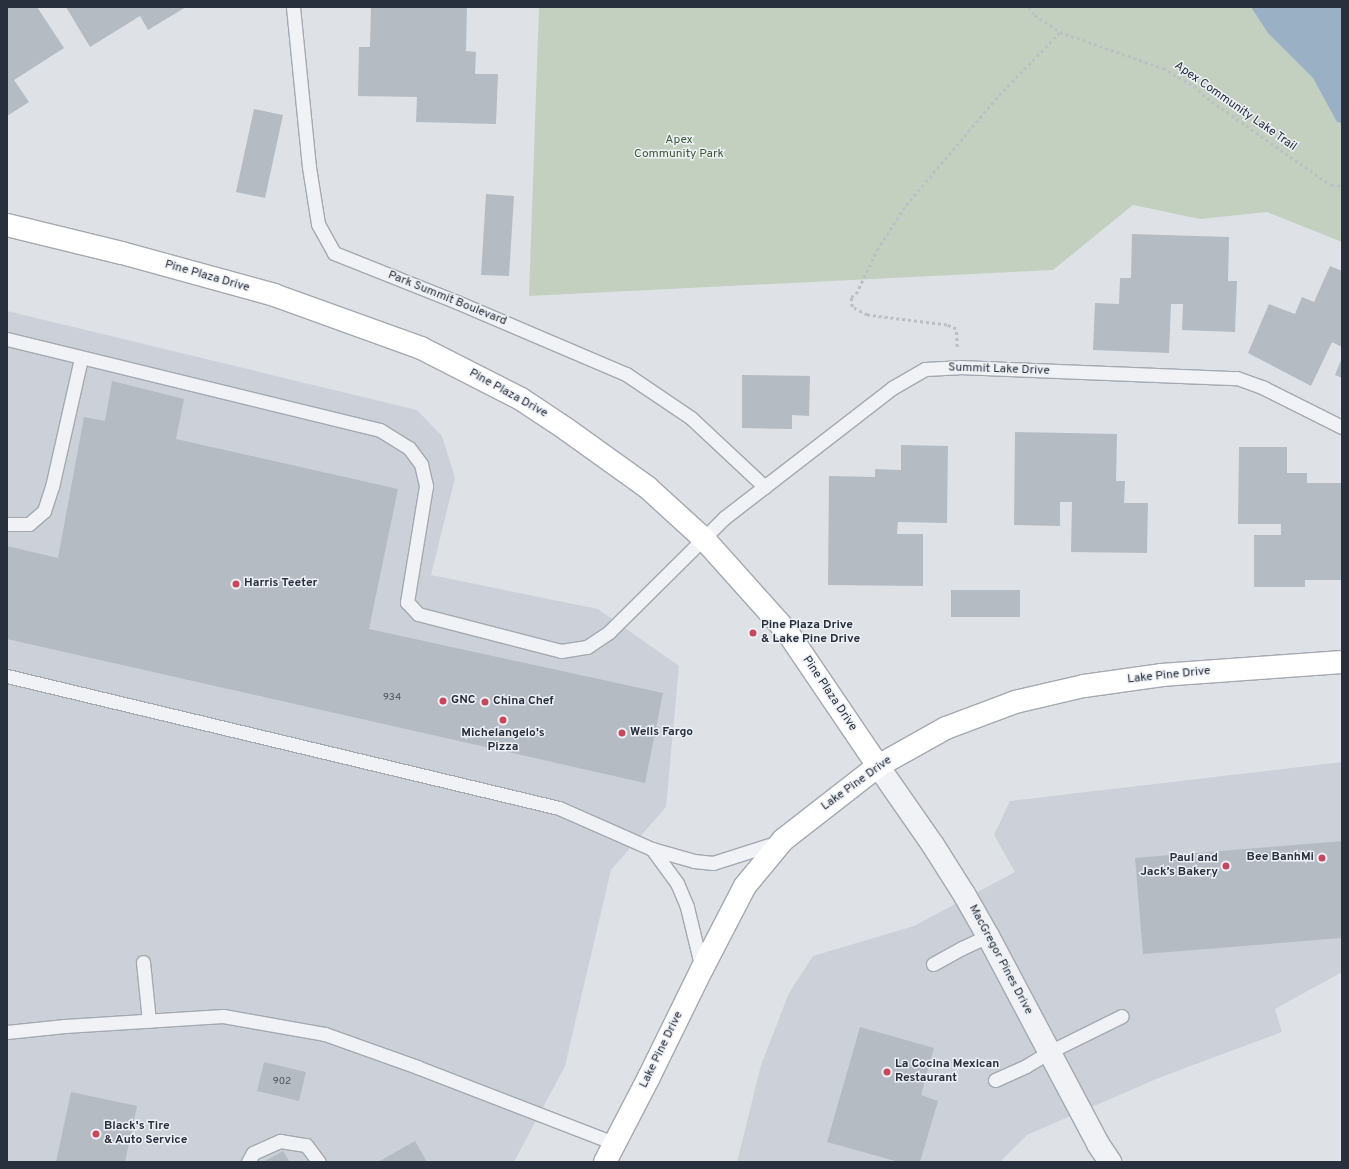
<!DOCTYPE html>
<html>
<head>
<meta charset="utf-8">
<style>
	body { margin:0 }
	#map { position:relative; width:1349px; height:1169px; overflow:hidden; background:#dee2e7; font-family:Overpass,sans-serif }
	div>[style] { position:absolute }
	.built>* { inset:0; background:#ccd1d9 }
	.green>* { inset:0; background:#c4d0bf }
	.water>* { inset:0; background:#9ab0c5 }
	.building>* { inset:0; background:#b5bbc3 }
	.path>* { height:2.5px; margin-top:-1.25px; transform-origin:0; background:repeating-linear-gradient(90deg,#bcc0c5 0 3px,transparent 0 6px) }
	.roads { filter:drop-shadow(1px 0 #a4a9b1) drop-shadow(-1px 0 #a4a9b1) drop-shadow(0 1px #a4a9b1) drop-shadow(0 -1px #a4a9b1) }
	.lane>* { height:13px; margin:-6.5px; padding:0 6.5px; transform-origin:6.5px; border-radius:6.5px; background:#f0f2f5 }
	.street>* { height:22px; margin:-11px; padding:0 11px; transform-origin:11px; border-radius:11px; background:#f0f2f5 }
	.secondary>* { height:22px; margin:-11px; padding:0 11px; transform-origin:11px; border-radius:11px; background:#fff }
	.dots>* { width:11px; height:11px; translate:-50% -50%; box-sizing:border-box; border:2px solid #edf0f5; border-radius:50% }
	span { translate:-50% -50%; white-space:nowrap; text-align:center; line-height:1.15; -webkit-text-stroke:3px #edf0f5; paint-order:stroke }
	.number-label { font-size:10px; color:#4b535e }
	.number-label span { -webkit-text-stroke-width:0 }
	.street-label { font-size:12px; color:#28303d }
	.park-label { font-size:12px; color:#3d5836 }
	.poi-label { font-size:12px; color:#28303d; font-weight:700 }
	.left { translate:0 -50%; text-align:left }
	.right { translate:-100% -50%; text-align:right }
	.frame { position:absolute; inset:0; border:8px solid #28303d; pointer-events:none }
</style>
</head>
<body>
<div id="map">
	<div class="built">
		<div style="clip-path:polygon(7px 311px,417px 410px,442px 436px,455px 478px,431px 575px,598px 609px,679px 666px,666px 807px,611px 870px,565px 1066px,514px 1162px,7px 1162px)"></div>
		<div style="clip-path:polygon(1342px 762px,1342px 972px,1275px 1009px,1282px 1032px,1161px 1077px,1027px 1135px,1000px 1162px,737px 1162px,761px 1065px,789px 993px,813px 956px,914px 926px,1015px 872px,994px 835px,1010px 801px)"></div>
	</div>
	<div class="green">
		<div style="clip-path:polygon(539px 7px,1342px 7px,1342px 242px,1267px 212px,1200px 219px,1133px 205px,1053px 270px,529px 296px)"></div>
	</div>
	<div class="water">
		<div style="clip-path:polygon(1251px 7px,1342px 7px,1342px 123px,1337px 122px,1313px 78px,1268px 33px)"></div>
	</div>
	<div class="building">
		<div style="clip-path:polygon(7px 7px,37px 7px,64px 48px,14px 80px,29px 102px,7px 116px)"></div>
		<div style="clip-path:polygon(66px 7px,186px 7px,148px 30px,140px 16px,90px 47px)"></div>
		<div style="clip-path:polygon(371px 7px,467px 7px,466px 51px,476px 52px,475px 74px,498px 74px,496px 124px,416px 122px,417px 97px,358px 96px,359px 47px,370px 47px)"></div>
		<div style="clip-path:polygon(254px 109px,283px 115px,265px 198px,236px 192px)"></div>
		<div style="clip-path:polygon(486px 194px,514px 196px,509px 276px,481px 275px)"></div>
		<div style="clip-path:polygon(1132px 234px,1229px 237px,1228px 281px,1237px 281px,1235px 332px,1182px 330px,1183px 304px,1171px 304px,1169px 353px,1093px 350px,1095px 303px,1119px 304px,1120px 278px,1131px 278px)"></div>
		<div style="clip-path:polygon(1330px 266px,1342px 271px,1342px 347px,1332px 342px,1311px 386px,1248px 353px,1269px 304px,1295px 314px,1302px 297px,1314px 302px)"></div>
		<div style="clip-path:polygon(1342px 358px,1342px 378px,1335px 375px)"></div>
		<div style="clip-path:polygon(742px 375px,810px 376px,809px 416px,792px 415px,792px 429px,742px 428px)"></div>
		<div style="clip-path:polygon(112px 381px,184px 399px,176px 439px,398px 489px,369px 629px,663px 693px,645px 783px,7px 639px,7px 546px,58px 558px,84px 417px,105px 421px)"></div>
		<div style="clip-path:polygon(1015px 432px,1117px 434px,1116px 481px,1125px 481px,1124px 503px,1148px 503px,1147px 553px,1071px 552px,1072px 502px,1060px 502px,1060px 526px,1014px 525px)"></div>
		<div style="clip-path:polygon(901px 445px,948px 446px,947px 523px,898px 522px,897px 534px,923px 534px,923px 586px,828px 585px,829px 476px,875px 477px,875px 469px,901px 470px)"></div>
		<div style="clip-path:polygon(1239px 447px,1287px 447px,1287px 473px,1307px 473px,1307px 483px,1342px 483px,1342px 580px,1305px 580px,1305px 587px,1254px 587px,1254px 535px,1281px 535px,1281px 524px,1238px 524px)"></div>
		<div style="clip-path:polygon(951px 590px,1020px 590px,1020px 617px,951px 617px)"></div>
		<div style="clip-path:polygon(1342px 841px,1342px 938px,1143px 954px,1135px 858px)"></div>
		<div style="clip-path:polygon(860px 1027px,934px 1048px,921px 1095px,938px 1101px,920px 1162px,899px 1162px,827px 1142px)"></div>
		<div style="clip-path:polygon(264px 1062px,306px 1072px,299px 1101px,257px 1091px)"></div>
		<div style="clip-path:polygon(71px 1092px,137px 1106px,125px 1162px,56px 1162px)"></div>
		<div style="clip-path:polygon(415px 1141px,427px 1162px,378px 1162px)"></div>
		<div style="clip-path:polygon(283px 1151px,290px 1162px,263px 1162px)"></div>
	</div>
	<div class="path">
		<div style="left:1029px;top:7px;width:10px;rotate:53deg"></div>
		<div style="left:1035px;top:15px;width:30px;rotate:34deg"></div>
		<div style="left:1060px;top:32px;width:109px;rotate:19.3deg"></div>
		<div style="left:1163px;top:68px;width:36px;rotate:30deg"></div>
		<div style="left:1194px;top:86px;width:18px;rotate:43deg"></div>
		<div style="left:1207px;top:98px;width:151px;rotate:35.1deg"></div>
		<div style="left:1331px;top:185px;width:11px;rotate:5deg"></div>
		<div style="left:957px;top:347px;width:18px;rotate:-93deg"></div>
		<div style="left:956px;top:329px;width:10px;rotate:-156deg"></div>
		<div style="left:947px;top:325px;width:81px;rotate:-172.9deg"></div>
		<div style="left:867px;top:315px;width:17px;rotate:-152deg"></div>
		<div style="left:852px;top:307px;width:10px;rotate:-96deg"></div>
		<div style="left:851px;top:297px;width:6px;rotate:-31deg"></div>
		<div style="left:856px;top:294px;width:49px;rotate:-64.5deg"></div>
		<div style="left:877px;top:250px;width:54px;rotate:-57.2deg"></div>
		<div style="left:906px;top:205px;width:144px;rotate:-49.8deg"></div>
		<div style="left:999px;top:95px;width:88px;rotate:-45.9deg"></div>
	</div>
	<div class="roads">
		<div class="lane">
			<div style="left:293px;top:7px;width:161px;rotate:84.3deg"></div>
			<div style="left:309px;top:167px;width:58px;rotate:81deg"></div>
			<div style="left:318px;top:224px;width:33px;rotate:61deg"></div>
			<div style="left:334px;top:253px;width:132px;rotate:21.7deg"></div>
			<div style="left:457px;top:302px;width:184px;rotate:23.1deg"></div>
			<div style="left:626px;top:374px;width:78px;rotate:34.1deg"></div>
			<div style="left:691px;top:418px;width:101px;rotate:43deg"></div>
			<div style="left:7px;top:339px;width:384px;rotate:13.7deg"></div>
			<div style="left:380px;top:430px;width:34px;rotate:32deg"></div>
			<div style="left:409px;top:448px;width:20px;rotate:53deg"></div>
			<div style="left:421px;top:464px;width:23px;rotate:77deg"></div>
			<div style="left:426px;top:486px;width:118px;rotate:99.3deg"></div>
			<div style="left:407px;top:602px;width:16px;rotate:47deg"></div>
			<div style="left:418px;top:614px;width:148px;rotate:14.5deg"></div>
			<div style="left:561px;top:651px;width:26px;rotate:-9deg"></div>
			<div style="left:587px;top:647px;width:27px;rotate:-34deg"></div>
			<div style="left:609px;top:632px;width:162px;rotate:-44.7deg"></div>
			<div style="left:724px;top:518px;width:212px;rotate:-37.7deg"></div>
			<div style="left:892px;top:388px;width:38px;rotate:-30deg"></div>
			<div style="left:925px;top:369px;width:34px;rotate:-3deg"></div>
			<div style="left:959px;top:367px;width:278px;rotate:2.3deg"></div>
			<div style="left:1237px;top:378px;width:29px;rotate:20deg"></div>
			<div style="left:1264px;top:388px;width:87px;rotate:26.6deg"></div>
			<div style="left:7px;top:524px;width:22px"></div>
			<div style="left:29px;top:524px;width:20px;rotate:-41deg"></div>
			<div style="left:44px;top:511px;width:25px;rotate:-72deg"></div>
			<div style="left:52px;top:487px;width:132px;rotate:-77.3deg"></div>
			<div style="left:7px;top:676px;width:568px;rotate:13.45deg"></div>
			<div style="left:559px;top:808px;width:102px;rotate:23.8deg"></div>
			<div style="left:652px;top:849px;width:44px;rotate:15.9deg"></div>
			<div style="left:694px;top:861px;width:19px;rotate:6deg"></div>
			<div style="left:713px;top:863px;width:69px;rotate:-17.7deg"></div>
			<div style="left:652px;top:849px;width:42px;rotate:53.7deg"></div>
			<div style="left:677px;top:883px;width:26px;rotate:67deg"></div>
			<div style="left:687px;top:907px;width:64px;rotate:76.4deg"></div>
			<div style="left:143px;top:962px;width:59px;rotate:84.2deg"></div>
			<div style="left:933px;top:964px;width:33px;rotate:-29deg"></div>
			<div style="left:962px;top:948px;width:29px;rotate:-25deg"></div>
			<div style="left:7px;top:1032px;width:58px;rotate:-5.9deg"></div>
			<div style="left:65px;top:1026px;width:158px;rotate:-3.6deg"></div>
			<div style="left:223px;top:1016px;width:104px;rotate:10deg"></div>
			<div style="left:325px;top:1034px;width:98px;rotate:19.7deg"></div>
			<div style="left:417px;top:1067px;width:211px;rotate:21.1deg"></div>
			<div style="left:995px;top:1080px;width:34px;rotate:-24deg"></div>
			<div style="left:1026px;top:1066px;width:27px;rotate:-31deg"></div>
			<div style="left:1049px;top:1052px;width:81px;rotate:-26.3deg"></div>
			<div style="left:248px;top:1162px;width:10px;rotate:-61deg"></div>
			<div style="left:253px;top:1153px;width:30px;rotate:-24deg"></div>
			<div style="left:280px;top:1141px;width:26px;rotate:9deg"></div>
			<div style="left:306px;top:1145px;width:21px;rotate:53deg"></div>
		</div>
		<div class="street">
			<div style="left:878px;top:766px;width:96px;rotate:55.2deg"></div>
			<div style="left:933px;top:845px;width:58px;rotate:57.7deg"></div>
			<div style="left:964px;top:894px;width:48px;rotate:60.3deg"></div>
			<div style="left:988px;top:936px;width:235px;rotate:62.1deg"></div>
			<div style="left:1098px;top:1144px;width:22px;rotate:56deg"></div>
		</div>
		<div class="secondary">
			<div style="left:7px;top:225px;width:118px;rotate:13.7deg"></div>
			<div style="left:122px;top:253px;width:158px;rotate:15.4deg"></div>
			<div style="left:274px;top:295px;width:156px;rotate:19.8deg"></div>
			<div style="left:421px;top:348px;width:112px;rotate:27deg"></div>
			<div style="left:521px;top:399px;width:54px;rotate:33.7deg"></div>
			<div style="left:566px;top:429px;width:100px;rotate:35.6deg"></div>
			<div style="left:647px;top:487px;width:77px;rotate:42.4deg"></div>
			<div style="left:704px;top:539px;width:126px;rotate:48.2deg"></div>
			<div style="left:788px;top:633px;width:161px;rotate:55.9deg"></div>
			<div style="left:605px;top:1162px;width:96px;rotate:-62.6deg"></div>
			<div style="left:649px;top:1077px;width:120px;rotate:-63.9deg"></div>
			<div style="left:702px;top:969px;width:93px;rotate:-62.6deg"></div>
			<div style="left:745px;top:886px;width:60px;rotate:-50.4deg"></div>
			<div style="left:783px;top:840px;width:120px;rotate:-37.9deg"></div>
			<div style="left:878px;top:766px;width:78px;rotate:-29.2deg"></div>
			<div style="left:946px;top:728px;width:74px;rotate:-20.6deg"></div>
			<div style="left:1015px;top:702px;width:71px;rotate:-13.1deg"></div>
			<div style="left:1084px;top:686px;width:79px;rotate:-8deg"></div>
			<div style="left:1162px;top:675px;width:180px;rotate:-4.1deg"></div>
		</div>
	</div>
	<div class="dots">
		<div style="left:236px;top:584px;background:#c7485d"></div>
		<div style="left:753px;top:633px;background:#c7485d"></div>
		<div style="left:443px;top:701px;background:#c7485d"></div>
		<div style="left:485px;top:702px;background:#c7485d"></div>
		<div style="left:503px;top:720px;background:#c7485d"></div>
		<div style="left:622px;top:733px;background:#c7485d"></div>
		<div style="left:1322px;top:858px;background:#c7485d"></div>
		<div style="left:1226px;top:866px;background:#c7485d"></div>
		<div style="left:887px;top:1072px;background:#c7485d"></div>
		<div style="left:96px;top:1134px;background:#c7485d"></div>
	</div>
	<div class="number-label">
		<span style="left:392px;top:698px">934</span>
		<span style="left:282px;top:1082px">902</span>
	</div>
	<div class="street-label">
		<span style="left:1235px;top:107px;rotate:35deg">Apex Community Lake Trail</span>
		<span style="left:207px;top:277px;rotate:16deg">Pine Plaza Drive</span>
		<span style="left:447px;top:299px;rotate:22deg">Park Summit Boulevard</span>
		<span style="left:999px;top:370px;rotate:2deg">Summit Lake Drive</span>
		<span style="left:508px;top:394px;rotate:29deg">Pine Plaza Drive</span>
		<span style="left:1169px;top:676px;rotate:-6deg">Lake Pine Drive</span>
		<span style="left:829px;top:694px;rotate:56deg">Pine Plaza Drive</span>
		<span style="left:857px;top:784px;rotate:-36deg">Lake Pine Drive</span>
		<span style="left:1000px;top:960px;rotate:62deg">MacGregor Pines Drive</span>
		<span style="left:662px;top:1050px;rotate:-64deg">Lake Pine Drive</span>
	</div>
	<div class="park-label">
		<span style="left:679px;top:148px">Apex<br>Community Park</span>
	</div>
	<div class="poi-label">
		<span class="left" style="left:244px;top:584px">Harris Teeter</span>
		<span class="left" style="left:761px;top:633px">Pine Plaza Drive<br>&amp; Lake Pine Drive</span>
		<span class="left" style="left:451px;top:701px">GNC</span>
		<span class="left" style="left:493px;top:702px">China Chef</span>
		<span class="left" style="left:630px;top:733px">Wells Fargo</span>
		<span style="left:503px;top:741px">Michelangelo's<br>Pizza</span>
		<span class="right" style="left:1314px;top:858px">Bee BanhMi</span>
		<span class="right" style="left:1218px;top:866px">Paul and<br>Jack’s Bakery</span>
		<span class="left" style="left:895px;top:1072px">La Cocina Mexican<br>Restaurant</span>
		<span class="left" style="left:104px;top:1134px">Black's Tire<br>&amp; Auto Service</span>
	</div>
	<div class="frame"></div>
</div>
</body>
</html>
